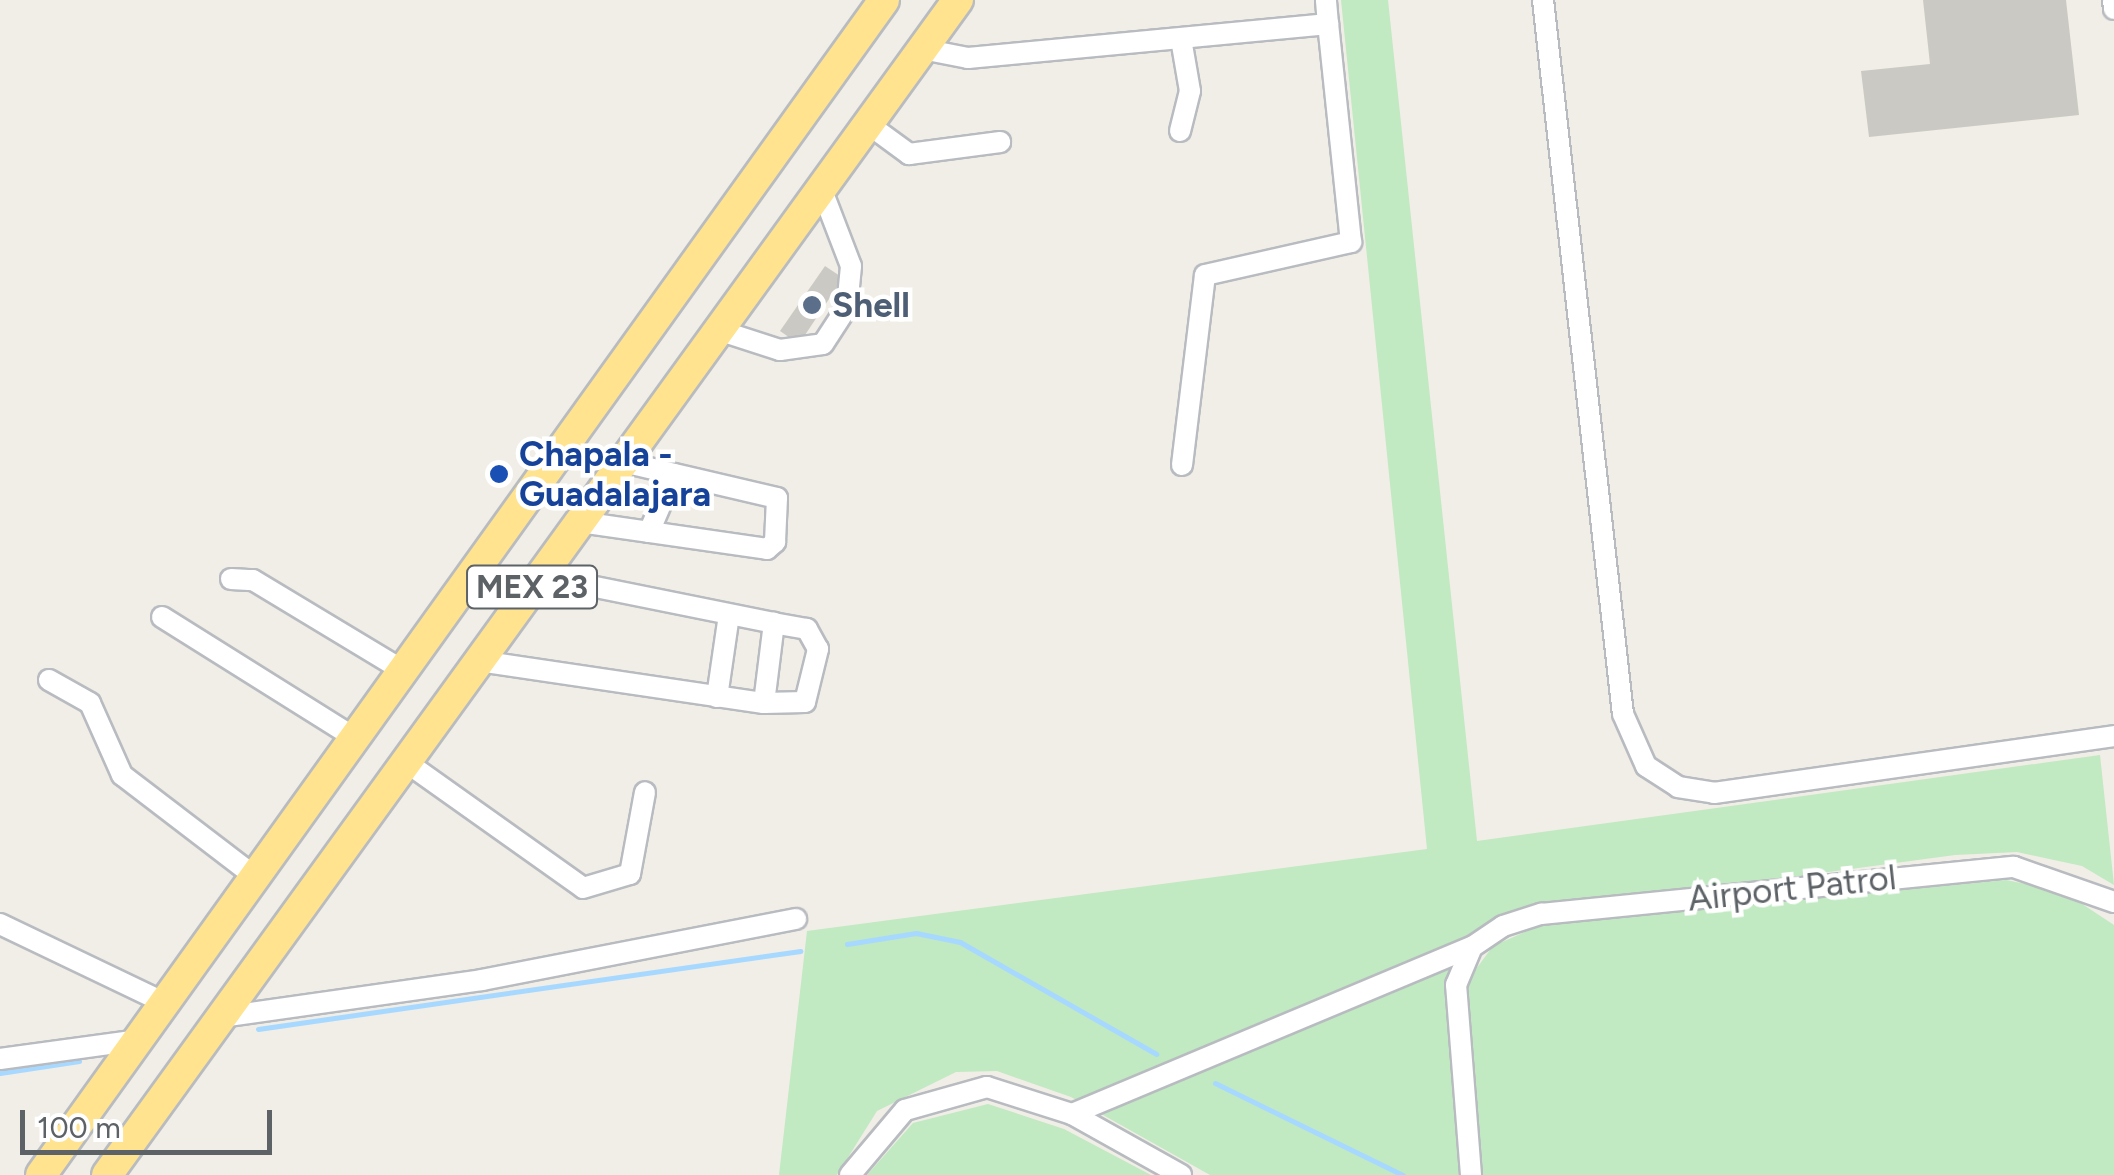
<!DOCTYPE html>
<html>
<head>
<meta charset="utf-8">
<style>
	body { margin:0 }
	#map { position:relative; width:2114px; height:1175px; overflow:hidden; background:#f0eee6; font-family:Figtree,sans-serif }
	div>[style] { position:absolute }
	.green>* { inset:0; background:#c1e9c2 }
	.stream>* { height:5px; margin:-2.5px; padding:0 2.5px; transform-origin:2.5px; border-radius:2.5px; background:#a7d8ff }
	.building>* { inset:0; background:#cbc9c3 }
	.roads { filter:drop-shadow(2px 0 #b8bbc0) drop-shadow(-2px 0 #b8bbc0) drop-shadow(0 2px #b8bbc0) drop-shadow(0 -2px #b8bbc0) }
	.minor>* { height:20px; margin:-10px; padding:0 10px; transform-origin:10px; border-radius:10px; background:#fff }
	.highway>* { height:30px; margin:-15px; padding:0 15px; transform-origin:15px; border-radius:15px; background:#ffe38e }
	.dots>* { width:28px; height:28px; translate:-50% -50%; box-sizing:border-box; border:5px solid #fff; border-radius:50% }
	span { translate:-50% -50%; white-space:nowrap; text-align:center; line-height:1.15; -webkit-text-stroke:9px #fff; paint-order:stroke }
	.shield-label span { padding:2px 8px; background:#fff; border:2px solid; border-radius:8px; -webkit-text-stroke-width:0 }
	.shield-label { font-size:32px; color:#5d6267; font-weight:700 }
	.service-label { font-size:35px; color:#4e5e75; font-weight:700 }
	.left { translate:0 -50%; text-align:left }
	.transit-label { font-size:35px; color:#164399; font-weight:700 }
	.street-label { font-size:35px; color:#5d6267 }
	.scale { position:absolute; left:20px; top:1110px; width:252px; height:45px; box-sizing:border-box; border:5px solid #5d6267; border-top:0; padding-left:12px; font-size:30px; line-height:35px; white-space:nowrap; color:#5d6267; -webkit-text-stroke:8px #fff; paint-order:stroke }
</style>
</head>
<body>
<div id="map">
	<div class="green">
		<div style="clip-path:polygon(1341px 0,1388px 0,1477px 841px,2100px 755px,2114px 885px,2082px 866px,2017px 852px,1955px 855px,1498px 916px,1462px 940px,1445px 987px,1459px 1175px,1210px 1175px,1071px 1097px,997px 1071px,956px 1072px,877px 1111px,837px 1175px,779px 1175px,807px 931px,1427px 849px)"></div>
		<div style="clip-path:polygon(2006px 880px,2064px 892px,2114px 925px,2114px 1175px,1481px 1175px,1465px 984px,1493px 946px,1543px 924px)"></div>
		<div style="clip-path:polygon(988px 1104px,1064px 1129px,1151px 1175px,867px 1175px,913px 1123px)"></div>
	</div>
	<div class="stream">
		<div style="left:847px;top:944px;width:70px;rotate:-9.1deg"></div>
		<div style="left:916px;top:933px;width:45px;rotate:11.6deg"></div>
		<div style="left:960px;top:942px;width:226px;rotate:29.7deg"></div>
		<div style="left:258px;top:1029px;width:548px;rotate:-8.19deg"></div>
		<div style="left:0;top:1073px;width:80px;rotate:-8.6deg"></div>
		<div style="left:1215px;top:1083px;width:209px;rotate:26.1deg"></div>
	</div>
	<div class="building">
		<div style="clip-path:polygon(1923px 0,2066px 0,2079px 115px,1869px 137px,1861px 71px,1930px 64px)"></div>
		<div style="clip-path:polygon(825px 266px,843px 278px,799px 344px,780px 331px)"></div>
	</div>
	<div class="roads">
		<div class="minor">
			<div style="left:1543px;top:0;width:718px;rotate:83.61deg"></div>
			<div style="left:1623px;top:714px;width:57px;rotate:66.1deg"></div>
			<div style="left:1646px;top:766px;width:38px;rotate:33deg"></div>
			<div style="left:1678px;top:787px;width:36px;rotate:9deg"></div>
			<div style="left:1714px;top:793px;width:404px;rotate:-8.1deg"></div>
			<div style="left:2113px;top:0;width:9px;rotate:84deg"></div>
			<div style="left:922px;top:49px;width:47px;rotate:11.1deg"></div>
			<div style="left:968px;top:58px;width:362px;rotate:-5.4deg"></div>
			<div style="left:1328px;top:24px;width:24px;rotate:-95deg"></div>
			<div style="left:868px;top:124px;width:51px;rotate:36.2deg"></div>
			<div style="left:909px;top:154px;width:92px;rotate:-7.5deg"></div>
			<div style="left:1180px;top:131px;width:41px;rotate:-76deg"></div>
			<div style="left:1190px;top:91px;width:53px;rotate:-99.8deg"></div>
			<div style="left:718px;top:330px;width:65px;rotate:17.9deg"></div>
			<div style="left:780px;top:350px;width:43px;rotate:-7.9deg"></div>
			<div style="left:823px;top:344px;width:44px;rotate:-57deg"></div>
			<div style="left:847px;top:307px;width:41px;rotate:-84.4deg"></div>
			<div style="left:851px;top:266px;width:84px;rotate:-111deg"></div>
			<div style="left:1182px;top:465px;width:191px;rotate:-83.1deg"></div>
			<div style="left:1205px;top:275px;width:150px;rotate:-12.7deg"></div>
			<div style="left:1351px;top:242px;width:219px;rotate:-96deg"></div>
			<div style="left:580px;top:522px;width:189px;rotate:8.2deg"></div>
			<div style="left:767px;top:549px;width:11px;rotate:-41deg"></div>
			<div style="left:775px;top:542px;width:44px;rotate:-87.4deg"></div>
			<div style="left:777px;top:498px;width:158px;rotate:-166.8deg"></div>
			<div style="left:649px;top:532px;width:63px;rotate:-66.7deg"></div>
			<div style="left:231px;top:579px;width:22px;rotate:3deg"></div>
			<div style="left:253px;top:580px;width:174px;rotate:31.1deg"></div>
			<div style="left:162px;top:617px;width:226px;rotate:32.1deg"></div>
			<div style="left:479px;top:661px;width:288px;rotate:8.4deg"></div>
			<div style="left:764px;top:703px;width:81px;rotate:-82.9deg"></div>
			<div style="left:774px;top:623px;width:239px;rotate:-168.6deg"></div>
			<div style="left:49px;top:680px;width:47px;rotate:29.3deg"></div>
			<div style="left:90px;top:703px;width:79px;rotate:66deg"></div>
			<div style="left:122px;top:775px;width:165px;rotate:37.4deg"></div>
			<div style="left:717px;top:697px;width:83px;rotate:-81.7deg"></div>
			<div style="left:764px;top:703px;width:41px;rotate:-1.4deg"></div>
			<div style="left:805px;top:702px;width:55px;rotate:-76.2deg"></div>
			<div style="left:818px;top:649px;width:23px;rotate:-119deg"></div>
			<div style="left:807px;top:629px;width:34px;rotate:-170deg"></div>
			<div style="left:406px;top:762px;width:217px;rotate:35.4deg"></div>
			<div style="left:583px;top:888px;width:49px;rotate:-16.6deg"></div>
			<div style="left:630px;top:874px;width:83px;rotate:-79.6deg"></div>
			<div style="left:0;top:924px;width:183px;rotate:25.6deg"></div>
			<div style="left:222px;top:1017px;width:263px;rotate:-8.1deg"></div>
			<div style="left:482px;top:980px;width:320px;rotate:-11deg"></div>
			<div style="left:0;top:1059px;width:139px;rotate:-7.8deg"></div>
			<div style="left:1072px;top:1114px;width:433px;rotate:-22.7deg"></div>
			<div style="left:850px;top:1175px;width:85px;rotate:-49.8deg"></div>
			<div style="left:905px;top:1110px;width:85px;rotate:-15.7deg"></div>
			<div style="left:987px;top:1087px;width:89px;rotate:17.6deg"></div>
			<div style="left:1072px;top:1114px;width:125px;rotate:29.2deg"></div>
			<div style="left:1471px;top:1175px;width:191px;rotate:-94.5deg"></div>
			<div style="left:1456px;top:985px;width:41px;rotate:-67.2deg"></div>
			<div style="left:1472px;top:947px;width:37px;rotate:-34deg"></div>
			<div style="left:1503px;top:926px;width:40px;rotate:-18deg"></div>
			<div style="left:1541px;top:914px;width:475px;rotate:-5.7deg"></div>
			<div style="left:2014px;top:867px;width:106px;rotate:19.3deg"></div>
		</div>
		<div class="highway">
			<div style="left:41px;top:1175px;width:1446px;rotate:-54.34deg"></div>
			<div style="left:107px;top:1175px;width:1451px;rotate:-54.09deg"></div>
		</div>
	</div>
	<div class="dots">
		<div style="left:812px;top:305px;background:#5c6f8a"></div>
		<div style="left:499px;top:474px;background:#1a4fb4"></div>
	</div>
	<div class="shield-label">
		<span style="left:532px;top:587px">MEX 23</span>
	</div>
	<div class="service-label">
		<span class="left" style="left:832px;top:305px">Shell</span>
	</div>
	<div class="transit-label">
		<span class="left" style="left:519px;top:474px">Chapala -<br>Guadalajara</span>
	</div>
	<div class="street-label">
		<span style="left:1792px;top:888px;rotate:-6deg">Airport Patrol</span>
	</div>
	<div class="scale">100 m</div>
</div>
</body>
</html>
